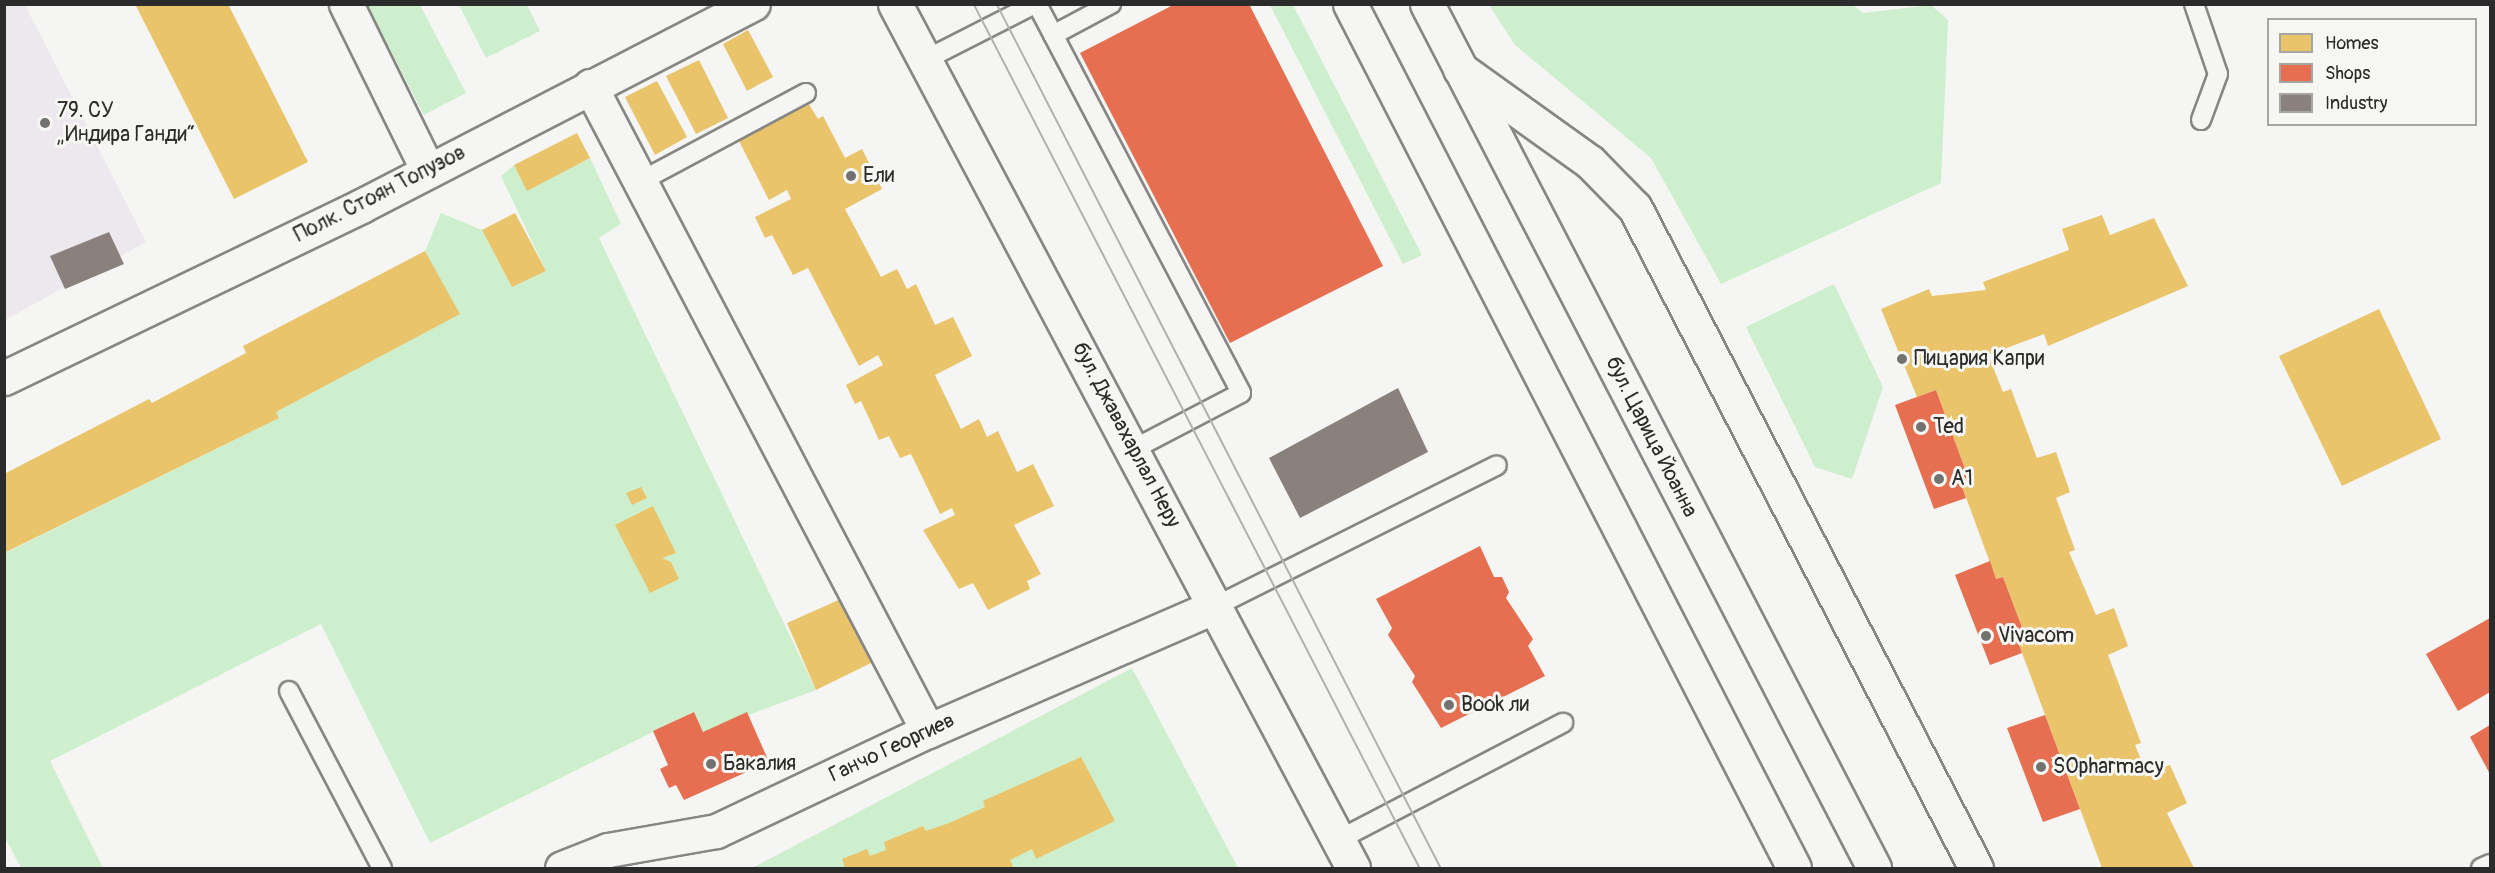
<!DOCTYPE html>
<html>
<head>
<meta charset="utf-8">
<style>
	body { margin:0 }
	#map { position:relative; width:2495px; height:873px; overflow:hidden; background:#f5f5f3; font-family:Pangolin,sans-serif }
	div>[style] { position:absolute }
	.built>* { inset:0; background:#ede8ed }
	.green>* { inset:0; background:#ceefce }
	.homes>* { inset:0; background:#e9c46a }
	.shops>* { inset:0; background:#e76f51 }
	.industry>* { inset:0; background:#8a817c }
	.roads { filter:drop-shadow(2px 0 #868685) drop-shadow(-2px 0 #868685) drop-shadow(0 2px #868685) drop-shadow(0 -2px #868685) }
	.service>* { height:18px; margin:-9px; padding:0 9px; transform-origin:9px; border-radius:9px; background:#f5f5f3 }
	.minor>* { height:33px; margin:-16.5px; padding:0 16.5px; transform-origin:16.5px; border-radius:16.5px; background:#f5f5f3 }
	.tertiary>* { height:33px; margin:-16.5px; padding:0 16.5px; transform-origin:16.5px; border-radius:16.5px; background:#f5f5f3 }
	.primary>* { height:33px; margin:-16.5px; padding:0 16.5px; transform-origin:16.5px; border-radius:16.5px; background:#f5f5f3 }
	.tram>* { height:1.5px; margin:-0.75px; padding:0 0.75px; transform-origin:0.75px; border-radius:0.75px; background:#b0b0af }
	.dots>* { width:16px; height:16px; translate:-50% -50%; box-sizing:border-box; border:3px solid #f6f6f2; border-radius:50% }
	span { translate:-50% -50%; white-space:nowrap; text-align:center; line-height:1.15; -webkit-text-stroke:6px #f6f6f2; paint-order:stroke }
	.poi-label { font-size:21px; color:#2b2b2b }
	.left { translate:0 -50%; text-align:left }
	.street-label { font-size:21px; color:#2b2b2b }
	.frame { position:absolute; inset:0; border:6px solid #2b2b2b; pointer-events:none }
	.legend { position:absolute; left:2267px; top:18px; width:210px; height:108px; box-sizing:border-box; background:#f6f6f2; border:2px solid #a5a5a2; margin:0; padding:8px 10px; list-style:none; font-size:18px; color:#2b2b2b }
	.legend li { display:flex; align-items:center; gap:12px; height:30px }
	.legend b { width:30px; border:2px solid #a5a5a2 }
</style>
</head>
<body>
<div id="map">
	<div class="built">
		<div style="clip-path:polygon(5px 5px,25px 5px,146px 242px,5px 320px)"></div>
	</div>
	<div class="green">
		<div style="clip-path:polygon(367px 5px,420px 5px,466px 93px,424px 115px)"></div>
		<div style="clip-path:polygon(459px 5px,527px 5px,540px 31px,486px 58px)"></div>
		<div style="clip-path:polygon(1270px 5px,1293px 5px,1422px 255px,1403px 264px)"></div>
		<div style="clip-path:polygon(1853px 5px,1863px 13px,1931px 5px,1948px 20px,1941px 183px,1721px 284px,1651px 158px,1515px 45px,1489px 5px)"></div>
		<div style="clip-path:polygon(590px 158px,621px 224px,599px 238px,816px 690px,703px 732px,693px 712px,430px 843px,321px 624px,50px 761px,103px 868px,21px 868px,5px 837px,5px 553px,279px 418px,276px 412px,459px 314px,425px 251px,441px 213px,482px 230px,512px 287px,546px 271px,501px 176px,514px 165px,528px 190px)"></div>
		<div style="clip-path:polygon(1834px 284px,1883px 387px,1852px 479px,1815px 467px,1746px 327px)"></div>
		<div style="clip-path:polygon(1132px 668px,1238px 868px,752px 868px)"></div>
	</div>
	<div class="homes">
		<div style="clip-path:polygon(135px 4px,228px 4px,308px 162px,234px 199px)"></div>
		<div style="clip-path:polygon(748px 30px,773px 77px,747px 91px,723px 44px)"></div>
		<div style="clip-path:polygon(699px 60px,728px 118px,696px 134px,666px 76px)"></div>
		<div style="clip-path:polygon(657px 81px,687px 137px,655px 155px,625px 97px)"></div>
		<div style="clip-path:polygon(807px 101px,818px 119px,823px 116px,845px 158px,862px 149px,882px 189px,845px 209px,881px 277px,897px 269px,907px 289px,916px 284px,935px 325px,953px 317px,972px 356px,935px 375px,961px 429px,979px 419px,987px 437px,998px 431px,1017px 472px,1033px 464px,1054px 506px,1014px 525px,1041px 574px,1027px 581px,1030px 589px,988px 610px,973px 583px,959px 589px,923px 530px,955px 515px,952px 508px,940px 514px,911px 454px,900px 458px,889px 436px,879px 440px,861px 401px,855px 404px,846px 385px,883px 365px,878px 355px,859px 366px,808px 268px,793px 275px,772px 235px,765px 238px,755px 217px,791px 199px,787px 190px,769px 200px,737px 137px)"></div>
		<div style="clip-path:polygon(577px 133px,590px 158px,527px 191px,514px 165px)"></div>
		<div style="clip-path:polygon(515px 213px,546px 271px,512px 287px,482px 230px)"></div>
		<div style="clip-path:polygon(2102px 215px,2110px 235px,2154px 218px,2188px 286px,2048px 346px,2044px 334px,1988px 355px,2003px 392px,2011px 389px,2037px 458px,2056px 452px,2070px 492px,2056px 498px,2075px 550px,2069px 552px,2096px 615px,2114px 608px,2128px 646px,2108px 655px,2141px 743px,2135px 745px,2142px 762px,2148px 759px,2153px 771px,2170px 765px,2187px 803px,2167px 813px,2194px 868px,2102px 868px,2015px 634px,2023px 630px,2012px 601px,2003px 577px,1996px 579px,1960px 481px,1968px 477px,1936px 390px,1917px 397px,1881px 309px,1929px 289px,1932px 296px,1986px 290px,1983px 282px,2069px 250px,2062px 229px)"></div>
		<div style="clip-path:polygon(425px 251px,460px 314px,276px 412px,279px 418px,4px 553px,4px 474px,149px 399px,152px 403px,246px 353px,243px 346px)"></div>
		<div style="clip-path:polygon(2379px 309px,2441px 439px,2342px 486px,2279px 356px)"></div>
		<div style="clip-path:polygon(641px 487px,647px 498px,632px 505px,626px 493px)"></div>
		<div style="clip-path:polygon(653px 506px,676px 553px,662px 558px,671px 562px,679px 579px,650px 593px,615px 525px)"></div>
		<div style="clip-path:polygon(843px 598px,873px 662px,816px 690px,787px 623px)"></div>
		<div style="clip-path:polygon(1081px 757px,1115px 821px,1036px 859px,1032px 849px,1010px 860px,1014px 868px,845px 868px,842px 859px,867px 849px,870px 856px,886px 850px,884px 842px,923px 826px,926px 831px,949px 823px,985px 807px,983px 801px)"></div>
	</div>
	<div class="shops">
		<div style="clip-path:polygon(1175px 4px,1249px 4px,1383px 266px,1230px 343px,1080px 53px)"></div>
		<div style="clip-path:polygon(1936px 390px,1968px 477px,1960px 481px,1966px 498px,1934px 509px,1895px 405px)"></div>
		<div style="clip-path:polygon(1480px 546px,1494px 577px,1502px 577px,1509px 592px,1506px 598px,1533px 639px,1528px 646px,1545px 676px,1441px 728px,1412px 682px,1415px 676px,1388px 635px,1392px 628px,1376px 599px)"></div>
		<div style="clip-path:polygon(1990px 561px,1996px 579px,2003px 577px,2023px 630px,2015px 634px,2022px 653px,1990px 665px,1955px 575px)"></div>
		<div style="clip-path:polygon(2490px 618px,2490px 692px,2458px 711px,2426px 654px)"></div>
		<div style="clip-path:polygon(694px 712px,703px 732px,747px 712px,769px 762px,684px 800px,676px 785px,669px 788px,660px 769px,668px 765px,653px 731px)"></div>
		<div style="clip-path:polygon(2045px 715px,2080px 809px,2043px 822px,2007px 728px)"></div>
		<div style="clip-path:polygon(2490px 725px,2490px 774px,2470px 737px)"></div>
	</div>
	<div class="industry">
		<div style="clip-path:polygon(109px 232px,124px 264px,65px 289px,50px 256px)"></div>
		<div style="clip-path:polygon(1398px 388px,1428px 452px,1300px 518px,1269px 458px)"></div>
	</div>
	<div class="roads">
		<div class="service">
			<div style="left:1037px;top:4px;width:439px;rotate:62.3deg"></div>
			<div style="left:1241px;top:393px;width:121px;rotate:152.4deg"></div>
			<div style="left:2194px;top:4px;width:74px;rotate:71.1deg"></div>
			<div style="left:2218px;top:74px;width:49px;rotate:110.3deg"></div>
			<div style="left:1053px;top:35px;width:66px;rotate:-28.1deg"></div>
			<div style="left:925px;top:60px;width:123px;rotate:-27deg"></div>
			<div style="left:641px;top:181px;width:187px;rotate:-28.1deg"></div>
			<div style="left:1216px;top:606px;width:314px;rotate:-26.6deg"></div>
			<div style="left:289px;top:691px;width:200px;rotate:62.3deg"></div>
			<div style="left:1338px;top:840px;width:254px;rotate:-27.5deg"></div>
			<div style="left:2481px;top:868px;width:10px;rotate:-24deg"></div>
		</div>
		<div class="minor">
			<div style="left:346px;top:4px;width:186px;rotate:63.8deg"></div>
			<div style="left:1460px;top:69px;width:160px;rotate:35.6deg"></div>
			<div style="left:1590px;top:162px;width:64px;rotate:45.6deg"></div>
			<div style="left:1635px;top:208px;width:743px;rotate:62.68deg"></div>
			<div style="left:590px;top:86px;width:728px;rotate:62.34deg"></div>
			<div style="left:4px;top:378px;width:396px;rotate:-25.7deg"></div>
			<div style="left:361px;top:206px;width:441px;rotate:-27.3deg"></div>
			<div style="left:562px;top:868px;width:49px;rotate:-21.4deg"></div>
			<div style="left:608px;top:850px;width:110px;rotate:-10deg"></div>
			<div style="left:716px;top:831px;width:234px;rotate:-25.3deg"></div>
			<div style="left:928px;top:731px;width:314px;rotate:-23.5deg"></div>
		</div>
		<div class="tertiary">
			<div style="left:895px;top:4px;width:978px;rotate:62.07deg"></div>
		</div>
		<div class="primary">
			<div style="left:1350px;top:4px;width:971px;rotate:62.8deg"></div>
			<div style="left:1427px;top:4px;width:973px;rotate:62.64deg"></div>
		</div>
	</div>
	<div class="tram">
		<div style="left:974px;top:4px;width:972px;rotate:62.7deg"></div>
		<div style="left:997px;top:4px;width:971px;rotate:62.8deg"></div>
	</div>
	<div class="dots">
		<div style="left:45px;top:123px;background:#727271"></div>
		<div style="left:851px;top:176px;background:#727271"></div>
		<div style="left:1902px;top:359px;background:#727271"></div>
		<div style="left:1921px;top:427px;background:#727271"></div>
		<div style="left:1939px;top:479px;background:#727271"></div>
		<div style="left:1986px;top:636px;background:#727271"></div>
		<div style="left:1449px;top:705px;background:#727271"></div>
		<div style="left:711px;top:764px;background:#727271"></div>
		<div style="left:2041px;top:767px;background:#727271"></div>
	</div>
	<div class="poi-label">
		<span class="left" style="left:57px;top:123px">79. СУ<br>„Индира Ганди“</span>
		<span class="left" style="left:863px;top:176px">Ели</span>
		<span class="left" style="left:1914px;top:359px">Пицария Капри</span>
		<span class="left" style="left:1933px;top:427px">Ted</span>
		<span class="left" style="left:1951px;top:479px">A1</span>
		<span class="left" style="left:1998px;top:636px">Vivacom</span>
		<span class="left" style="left:1461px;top:705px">Book ли</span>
		<span class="left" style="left:723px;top:764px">Бакалия</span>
		<span class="left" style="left:2053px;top:767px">SOpharmacy</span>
	</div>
	<div class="street-label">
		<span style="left:380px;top:194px;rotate:-27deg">Полк. Стоян Топузов</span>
		<span style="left:1126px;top:435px;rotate:62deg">бул. Джавахарлал Неру</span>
		<span style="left:1651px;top:437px;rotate:63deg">бул. Царица Йоанна</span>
		<span style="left:892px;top:748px;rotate:-25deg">Ганчо Георгиев</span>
	</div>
	<div class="frame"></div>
	<ul class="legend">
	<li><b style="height:16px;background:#e9c46a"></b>Homes</li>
	<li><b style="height:16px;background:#e76f51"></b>Shops</li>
	<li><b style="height:16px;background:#8a817c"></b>Industry</li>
	</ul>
</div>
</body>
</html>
